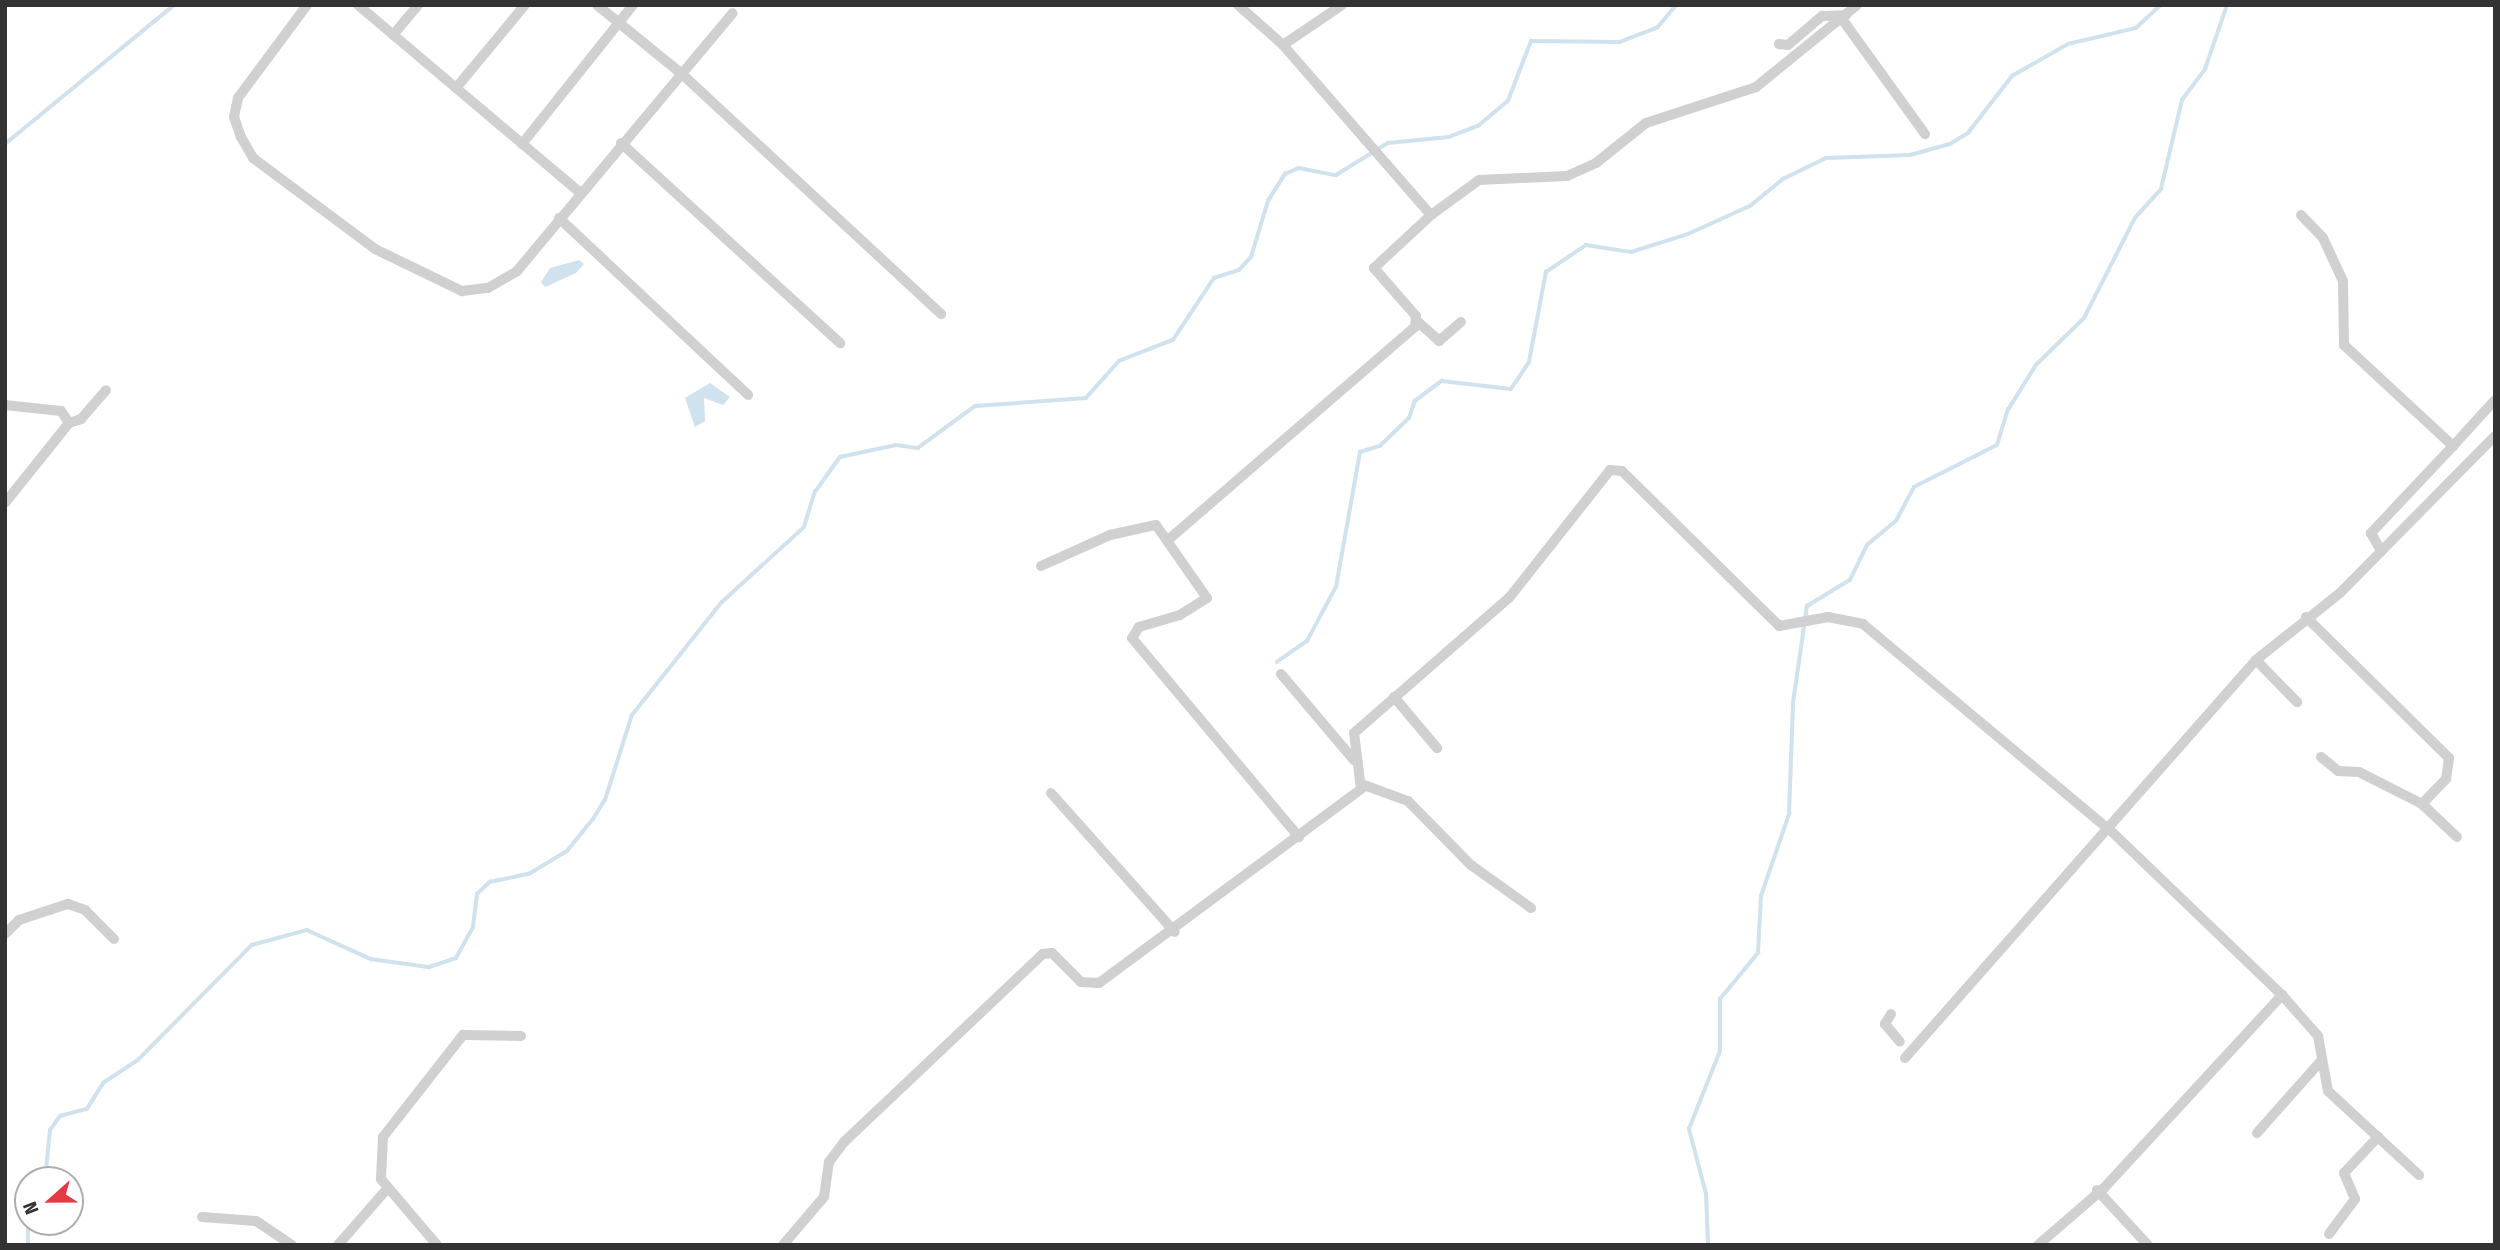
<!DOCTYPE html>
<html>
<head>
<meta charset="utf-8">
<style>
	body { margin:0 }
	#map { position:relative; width:2500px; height:1250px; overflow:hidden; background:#fff; font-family:"Fira Sans Condensed",sans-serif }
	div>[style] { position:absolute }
	.water>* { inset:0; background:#cfe2ee }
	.stream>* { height:3.5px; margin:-1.75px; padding:0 1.75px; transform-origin:1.75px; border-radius:1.75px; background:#cfe2ee }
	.minor>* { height:10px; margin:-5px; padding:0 5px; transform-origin:5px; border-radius:5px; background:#d0d0d0 }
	span { translate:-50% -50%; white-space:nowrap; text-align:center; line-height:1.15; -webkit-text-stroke:7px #fff; paint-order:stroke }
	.frame { position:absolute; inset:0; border:7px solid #333; pointer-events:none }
	.north { position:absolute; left:14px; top:1166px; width:70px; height:70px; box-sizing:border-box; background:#fff; border:2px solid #adadad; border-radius:50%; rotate:249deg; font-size:19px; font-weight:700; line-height:28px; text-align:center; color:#333 }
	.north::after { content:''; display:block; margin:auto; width:24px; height:32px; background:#e63946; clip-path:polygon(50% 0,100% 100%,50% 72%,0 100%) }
</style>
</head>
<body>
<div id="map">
	<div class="water">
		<div style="clip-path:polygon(579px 260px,584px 264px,576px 273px,545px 287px,541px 282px,550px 268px)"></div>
		<div style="clip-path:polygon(710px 383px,730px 397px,723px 405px,704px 398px,705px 421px,695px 427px,685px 398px)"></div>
	</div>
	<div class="stream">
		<div style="left:5px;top:144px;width:219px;rotate:-39.4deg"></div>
		<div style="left:1277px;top:662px;width:37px;rotate:-35deg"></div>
		<div style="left:1307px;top:641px;width:61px;rotate:-61.8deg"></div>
		<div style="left:1336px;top:587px;width:137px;rotate:-79.9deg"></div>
		<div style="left:1360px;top:452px;width:21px;rotate:-17deg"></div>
		<div style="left:1380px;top:446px;width:40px;rotate:-44deg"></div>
		<div style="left:1409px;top:418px;width:18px;rotate:-71deg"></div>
		<div style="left:1415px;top:401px;width:34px;rotate:-37deg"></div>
		<div style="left:1442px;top:381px;width:69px;rotate:6.6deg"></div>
		<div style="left:1511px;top:389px;width:32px;rotate:-56deg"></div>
		<div style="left:1529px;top:362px;width:92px;rotate:-79.3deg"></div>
		<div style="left:1546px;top:272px;width:48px;rotate:-34deg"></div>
		<div style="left:1586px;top:245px;width:46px;rotate:8.8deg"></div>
		<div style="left:1631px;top:252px;width:60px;rotate:-17.5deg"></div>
		<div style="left:1688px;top:234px;width:68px;rotate:-24.3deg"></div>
		<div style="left:1750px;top:206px;width:43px;rotate:-39.3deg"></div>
		<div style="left:1783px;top:179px;width:48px;rotate:-26deg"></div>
		<div style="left:1826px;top:158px;width:84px;rotate:-2deg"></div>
		<div style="left:1910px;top:155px;width:41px;rotate:-15.4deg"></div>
		<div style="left:1950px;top:144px;width:21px;rotate:-31deg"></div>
		<div style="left:1968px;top:133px;width:72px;rotate:-52.3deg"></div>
		<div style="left:2012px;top:76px;width:64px;rotate:-29.7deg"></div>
		<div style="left:2068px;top:44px;width:70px;rotate:-13.2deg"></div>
		<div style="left:2136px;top:28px;width:34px;rotate:-43deg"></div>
		<div style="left:45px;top:1180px;width:50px;rotate:-84.3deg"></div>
		<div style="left:50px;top:1130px;width:17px;rotate:-54deg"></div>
		<div style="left:60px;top:1116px;width:28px;rotate:-15deg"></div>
		<div style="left:87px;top:1109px;width:31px;rotate:-58deg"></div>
		<div style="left:103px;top:1083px;width:42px;rotate:-33.3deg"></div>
		<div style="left:138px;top:1060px;width:162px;rotate:-45.3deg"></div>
		<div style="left:252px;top:945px;width:57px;rotate:-15.3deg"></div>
		<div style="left:307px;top:930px;width:70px;rotate:24.4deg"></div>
		<div style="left:371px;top:959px;width:59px;rotate:7.9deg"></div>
		<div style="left:429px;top:967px;width:28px;rotate:-18deg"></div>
		<div style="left:456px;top:958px;width:35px;rotate:-61deg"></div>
		<div style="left:473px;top:927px;width:33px;rotate:-83deg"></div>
		<div style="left:477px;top:894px;width:18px;rotate:-43deg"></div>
		<div style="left:490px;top:882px;width:40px;rotate:-12deg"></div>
		<div style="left:529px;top:874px;width:44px;rotate:-31.2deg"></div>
		<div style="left:567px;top:851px;width:41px;rotate:-50.9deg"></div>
		<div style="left:593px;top:819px;width:22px;rotate:-58deg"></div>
		<div style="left:605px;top:800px;width:89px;rotate:-72.4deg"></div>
		<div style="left:632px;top:715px;width:144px;rotate:-51.5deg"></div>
		<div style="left:722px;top:602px;width:111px;rotate:-42.4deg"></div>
		<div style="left:804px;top:527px;width:37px;rotate:-73deg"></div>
		<div style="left:815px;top:492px;width:43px;rotate:-54.5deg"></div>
		<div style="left:840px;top:457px;width:57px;rotate:-12.1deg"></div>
		<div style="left:896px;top:445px;width:22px;rotate:8deg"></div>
		<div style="left:918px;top:448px;width:71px;rotate:-36.4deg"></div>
		<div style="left:975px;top:406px;width:111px;rotate:-4.1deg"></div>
		<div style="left:1086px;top:398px;width:50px;rotate:-48.3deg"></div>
		<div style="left:1119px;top:361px;width:58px;rotate:-21.3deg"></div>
		<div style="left:1173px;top:340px;width:74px;rotate:-56.5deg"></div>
		<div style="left:1214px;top:278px;width:26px;rotate:-18deg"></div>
		<div style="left:1239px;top:270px;width:18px;rotate:-47deg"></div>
		<div style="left:1251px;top:257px;width:59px;rotate:-73.1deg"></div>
		<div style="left:1268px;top:201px;width:32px;rotate:-58deg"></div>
		<div style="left:1285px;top:174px;width:15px;rotate:-23deg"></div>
		<div style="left:1299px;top:168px;width:38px;rotate:11deg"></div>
		<div style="left:1336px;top:175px;width:61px;rotate:-31.6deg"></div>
		<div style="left:1388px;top:143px;width:61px;rotate:-5.6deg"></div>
		<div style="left:1449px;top:137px;width:31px;rotate:-21deg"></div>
		<div style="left:1478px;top:126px;width:39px;rotate:-40deg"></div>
		<div style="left:1508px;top:101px;width:64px;rotate:-69deg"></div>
		<div style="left:1531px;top:41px;width:89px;rotate:0.6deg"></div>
		<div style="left:1620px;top:42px;width:40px;rotate:-21deg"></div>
		<div style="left:1657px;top:28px;width:30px;rotate:-50deg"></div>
		<div style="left:28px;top:1245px;width:30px;rotate:-90deg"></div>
		<div style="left:1708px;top:1245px;width:51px;rotate:-92.2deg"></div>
		<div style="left:1706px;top:1194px;width:67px;rotate:-104.7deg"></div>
		<div style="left:1689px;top:1129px;width:84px;rotate:-68.3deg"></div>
		<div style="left:1720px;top:1051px;width:52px;rotate:-90deg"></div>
		<div style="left:1720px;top:999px;width:60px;rotate:-50.4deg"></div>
		<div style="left:1758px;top:953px;width:57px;rotate:-87deg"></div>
		<div style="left:1761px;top:896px;width:87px;rotate:-71.1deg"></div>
		<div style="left:1789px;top:814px;width:111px;rotate:-87.9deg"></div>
		<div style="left:1793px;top:703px;width:98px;rotate:-81.8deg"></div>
		<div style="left:1807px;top:606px;width:50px;rotate:-31.2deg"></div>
		<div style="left:1850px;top:580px;width:39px;rotate:-64deg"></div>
		<div style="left:1867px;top:545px;width:38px;rotate:-40deg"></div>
		<div style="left:1896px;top:521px;width:38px;rotate:-62deg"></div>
		<div style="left:1914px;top:487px;width:93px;rotate:-26.8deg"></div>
		<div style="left:1997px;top:445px;width:37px;rotate:-73deg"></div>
		<div style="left:2008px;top:410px;width:53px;rotate:-58.1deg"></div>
		<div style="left:2036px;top:365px;width:67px;rotate:-44.4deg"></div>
		<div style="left:2084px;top:318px;width:112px;rotate:-63deg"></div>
		<div style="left:2135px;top:218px;width:39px;rotate:-48deg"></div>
		<div style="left:2161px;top:189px;width:91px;rotate:-76.7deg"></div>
		<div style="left:2182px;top:100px;width:39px;rotate:-53deg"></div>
		<div style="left:2205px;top:69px;width:68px;rotate:-71deg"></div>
	</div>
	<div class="minor">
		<div style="left:307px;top:5px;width:116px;rotate:126.6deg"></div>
		<div style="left:238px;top:98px;width:19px;rotate:102deg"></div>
		<div style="left:234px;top:117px;width:21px;rotate:71deg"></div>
		<div style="left:241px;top:137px;width:24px;rotate:60deg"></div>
		<div style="left:253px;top:158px;width:152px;rotate:36.7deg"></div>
		<div style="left:375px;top:249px;width:97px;rotate:25.8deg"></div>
		<div style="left:462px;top:291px;width:26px;rotate:-7deg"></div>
		<div style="left:488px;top:288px;width:34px;rotate:-30deg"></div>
		<div style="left:517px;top:271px;width:336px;rotate:-50.1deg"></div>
		<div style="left:358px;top:5px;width:288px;rotate:40.2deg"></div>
		<div style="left:597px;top:5px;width:111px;rotate:39.1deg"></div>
		<div style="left:683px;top:75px;width:352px;rotate:42.8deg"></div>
		<div style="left:1238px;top:5px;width:60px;rotate:41.6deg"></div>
		<div style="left:1283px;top:45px;width:225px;rotate:49deg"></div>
		<div style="left:1842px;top:19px;width:142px;rotate:54.2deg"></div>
		<div style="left:393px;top:35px;width:39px;rotate:-50deg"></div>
		<div style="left:1779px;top:44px;width:9px;rotate:6deg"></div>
		<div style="left:1788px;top:45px;width:45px;rotate:-40.5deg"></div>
		<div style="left:1822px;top:16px;width:24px;rotate:-2deg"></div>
		<div style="left:1283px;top:45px;width:71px;rotate:-34.1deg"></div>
		<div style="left:456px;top:88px;width:108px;rotate:-50.3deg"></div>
		<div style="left:621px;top:143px;width:297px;rotate:42.4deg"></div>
		<div style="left:522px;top:144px;width:178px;rotate:-51.4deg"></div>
		<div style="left:2301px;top:215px;width:32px;rotate:46deg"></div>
		<div style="left:2323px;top:238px;width:47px;rotate:65.1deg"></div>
		<div style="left:2343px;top:281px;width:64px;rotate:89.1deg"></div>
		<div style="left:2344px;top:345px;width:149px;rotate:42.8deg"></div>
		<div style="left:2453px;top:446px;width:120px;rotate:133.3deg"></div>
		<div style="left:2371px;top:533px;width:21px;rotate:61deg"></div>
		<div style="left:559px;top:218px;width:259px;rotate:43.1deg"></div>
		<div style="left:1417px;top:321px;width:30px;rotate:42deg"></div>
		<div style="left:1439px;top:341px;width:29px;rotate:-41deg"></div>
		<div style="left:5px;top:405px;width:56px;rotate:6.1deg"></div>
		<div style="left:61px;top:411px;width:14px;rotate:56deg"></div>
		<div style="left:69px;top:423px;width:102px;rotate:128.7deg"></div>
		<div style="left:69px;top:423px;width:13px;rotate:-18deg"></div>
		<div style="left:81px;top:419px;width:38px;rotate:-49deg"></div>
		<div style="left:2453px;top:446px;width:62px;rotate:-47.6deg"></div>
		<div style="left:1168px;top:540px;width:326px;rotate:-40.8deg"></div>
		<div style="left:1415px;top:327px;width:11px;rotate:-85deg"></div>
		<div style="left:1416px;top:316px;width:64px;rotate:-131.2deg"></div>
		<div style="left:1374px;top:268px;width:78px;rotate:-42.9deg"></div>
		<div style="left:1431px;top:215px;width:59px;rotate:-36.1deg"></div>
		<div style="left:1479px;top:180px;width:88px;rotate:-2.6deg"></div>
		<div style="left:1567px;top:176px;width:32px;rotate:-24deg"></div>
		<div style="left:1596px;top:163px;width:64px;rotate:-38.7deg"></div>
		<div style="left:1646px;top:123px;width:116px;rotate:-18.1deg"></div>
		<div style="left:1756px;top:87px;width:130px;rotate:-39.1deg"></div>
		<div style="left:1041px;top:566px;width:76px;rotate:-24.2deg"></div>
		<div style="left:1110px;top:535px;width:47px;rotate:-12.3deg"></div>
		<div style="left:1156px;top:525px;width:89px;rotate:55.1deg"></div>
		<div style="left:1207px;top:598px;width:32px;rotate:148deg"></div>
		<div style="left:1180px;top:615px;width:43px;rotate:163.7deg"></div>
		<div style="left:1139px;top:627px;width:13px;rotate:122deg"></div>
		<div style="left:1132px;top:638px;width:260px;rotate:50deg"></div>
		<div style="left:2306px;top:617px;width:201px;rotate:44.6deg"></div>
		<div style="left:2449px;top:758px;width:21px;rotate:98deg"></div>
		<div style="left:2446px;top:779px;width:35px;rotate:134deg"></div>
		<div style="left:2422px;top:804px;width:48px;rotate:43.3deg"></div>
		<div style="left:2256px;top:660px;width:59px;rotate:45.7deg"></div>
		<div style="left:1281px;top:674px;width:113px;rotate:49.7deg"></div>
		<div style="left:1394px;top:697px;width:67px;rotate:49.9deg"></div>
		<div style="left:2321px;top:757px;width:22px;rotate:39deg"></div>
		<div style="left:2338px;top:771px;width:21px;rotate:3deg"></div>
		<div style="left:2359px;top:772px;width:71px;rotate:26.9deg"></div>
		<div style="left:1364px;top:785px;width:47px;rotate:20deg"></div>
		<div style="left:1408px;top:801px;width:90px;rotate:45.5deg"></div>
		<div style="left:1471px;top:865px;width:74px;rotate:35.6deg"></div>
		<div style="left:1051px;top:793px;width:186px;rotate:48.3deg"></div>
		<div style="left:5px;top:934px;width:20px;rotate:-45deg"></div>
		<div style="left:19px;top:920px;width:52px;rotate:-18.1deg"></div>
		<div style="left:68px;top:904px;width:18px;rotate:19deg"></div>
		<div style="left:85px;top:910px;width:41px;rotate:45deg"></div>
		<div style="left:1891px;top:1014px;width:12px;rotate:121deg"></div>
		<div style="left:1885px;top:1024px;width:23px;rotate:50deg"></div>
		<div style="left:1905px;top:1058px;width:531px;rotate:-48.59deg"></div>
		<div style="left:2256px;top:660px;width:107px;rotate:-38.6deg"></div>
		<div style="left:2340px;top:593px;width:221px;rotate:-45.4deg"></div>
		<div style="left:2257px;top:1133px;width:96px;rotate:-48.4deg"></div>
		<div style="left:2097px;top:1190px;width:75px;rotate:47.2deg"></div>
		<div style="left:202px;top:1217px;width:54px;rotate:4.2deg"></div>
		<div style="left:256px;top:1221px;width:43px;rotate:33.7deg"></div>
		<div style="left:2329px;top:1234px;width:44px;rotate:-53.4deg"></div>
		<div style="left:2355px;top:1199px;width:28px;rotate:-113deg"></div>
		<div style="left:2344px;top:1173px;width:50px;rotate:-46.6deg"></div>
		<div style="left:338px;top:1245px;width:74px;rotate:-48.8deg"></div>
		<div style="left:437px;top:1245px;width:87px;rotate:-130.3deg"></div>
		<div style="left:381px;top:1179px;width:42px;rotate:-87.3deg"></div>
		<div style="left:383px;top:1137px;width:130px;rotate:-51.9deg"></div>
		<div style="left:463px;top:1035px;width:58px;rotate:1deg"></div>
		<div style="left:783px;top:1245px;width:63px;rotate:-49.5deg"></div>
		<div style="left:824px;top:1197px;width:35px;rotate:-82deg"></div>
		<div style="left:829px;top:1162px;width:25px;rotate:-53deg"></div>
		<div style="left:844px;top:1142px;width:274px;rotate:-43.4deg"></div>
		<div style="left:1043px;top:954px;width:9px;rotate:-6deg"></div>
		<div style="left:1052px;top:953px;width:41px;rotate:45deg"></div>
		<div style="left:1081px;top:982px;width:18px;rotate:3deg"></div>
		<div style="left:1099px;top:983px;width:326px;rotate:-36.5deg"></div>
		<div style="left:1361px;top:789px;width:56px;rotate:-97.1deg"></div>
		<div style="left:1354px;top:733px;width:206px;rotate:-41.1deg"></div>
		<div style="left:1509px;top:598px;width:163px;rotate:-51.7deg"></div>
		<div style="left:1610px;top:470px;width:12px;rotate:5deg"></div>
		<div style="left:1622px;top:471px;width:221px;rotate:44.6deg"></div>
		<div style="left:1779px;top:626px;width:50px;rotate:-10.4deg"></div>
		<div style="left:1828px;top:617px;width:36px;rotate:11deg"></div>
		<div style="left:1863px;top:624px;width:323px;rotate:39.9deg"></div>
		<div style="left:2111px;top:831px;width:237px;rotate:43.8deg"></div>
		<div style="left:2282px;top:995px;width:55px;rotate:48.7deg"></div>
		<div style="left:2318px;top:1036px;width:56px;rotate:79.7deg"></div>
		<div style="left:2328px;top:1091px;width:124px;rotate:42.7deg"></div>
		<div style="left:2038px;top:1245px;width:87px;rotate:-40.8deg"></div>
		<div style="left:2104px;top:1188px;width:263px;rotate:-47.3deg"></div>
	</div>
	<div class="frame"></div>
	<div class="north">N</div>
</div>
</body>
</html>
